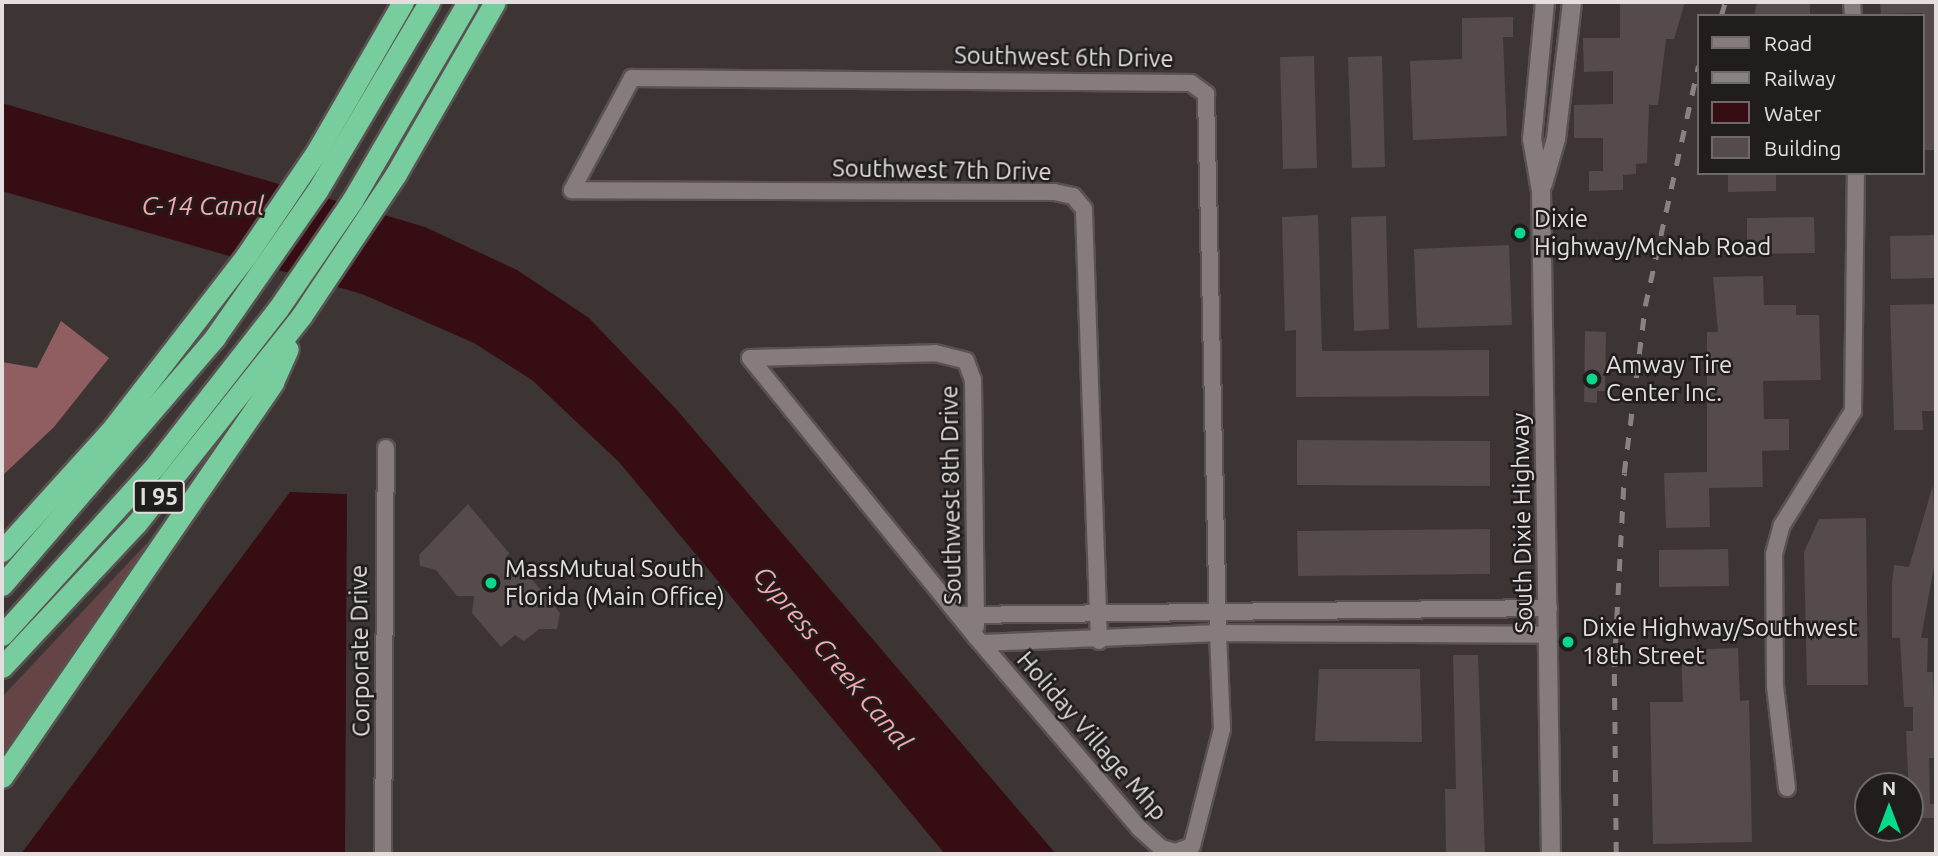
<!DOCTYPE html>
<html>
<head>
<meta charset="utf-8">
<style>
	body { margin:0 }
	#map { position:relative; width:1938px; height:856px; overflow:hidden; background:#3d3434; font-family:Ubuntu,sans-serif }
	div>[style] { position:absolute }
	.green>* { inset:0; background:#654446 }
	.forest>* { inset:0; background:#905d61 }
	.water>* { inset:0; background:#370d14 }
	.building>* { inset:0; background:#554b4b }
	.roads { filter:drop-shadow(2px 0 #5a5252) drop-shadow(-2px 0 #5a5252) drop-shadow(0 2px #5a5252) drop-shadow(0 -2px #5a5252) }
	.street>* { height:16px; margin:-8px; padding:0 8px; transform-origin:8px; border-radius:8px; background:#877c7c }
	.secondary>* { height:18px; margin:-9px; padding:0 9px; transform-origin:9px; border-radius:9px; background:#877c7c }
	.highway>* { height:21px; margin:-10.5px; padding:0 10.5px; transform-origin:10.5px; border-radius:10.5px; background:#77cd9e }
	.rail>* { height:4.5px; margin-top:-2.25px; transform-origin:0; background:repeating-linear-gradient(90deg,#898282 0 12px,transparent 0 24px) }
	.dots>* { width:19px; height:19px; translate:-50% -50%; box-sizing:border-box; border:4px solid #211d1d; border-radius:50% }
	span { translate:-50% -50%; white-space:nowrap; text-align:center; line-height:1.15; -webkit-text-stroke:5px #211d1d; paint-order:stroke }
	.shield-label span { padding:2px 5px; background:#211d1d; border:2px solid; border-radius:5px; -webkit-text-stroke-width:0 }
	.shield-label { font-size:23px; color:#e4dede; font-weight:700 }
	.street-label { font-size:24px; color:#e4dede }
	.poi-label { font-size:24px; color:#e4dede }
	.left { translate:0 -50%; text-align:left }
	.water-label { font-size:26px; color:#f9a7ad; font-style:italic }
	.frame { position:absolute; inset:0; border:4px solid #e4dede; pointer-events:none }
	.legend { position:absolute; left:1697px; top:14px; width:228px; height:161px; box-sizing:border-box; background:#211d1d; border:2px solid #6f6a6a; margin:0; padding:9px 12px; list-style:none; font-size:21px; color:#e4dede }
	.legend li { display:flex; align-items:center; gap:14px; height:35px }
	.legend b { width:35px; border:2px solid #6f6a6a }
	.north { position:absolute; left:1854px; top:772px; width:70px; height:70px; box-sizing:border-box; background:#211d1d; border:2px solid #6f6a6a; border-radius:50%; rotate:0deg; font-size:19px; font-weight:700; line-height:28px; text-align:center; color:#e4dede }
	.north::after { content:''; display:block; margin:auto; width:24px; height:32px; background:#08d98b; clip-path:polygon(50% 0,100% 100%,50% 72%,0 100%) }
</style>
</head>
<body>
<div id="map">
	<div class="green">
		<div style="clip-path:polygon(146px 544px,149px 547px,2px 757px,2px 697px)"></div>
	</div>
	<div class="forest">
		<div style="clip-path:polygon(61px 321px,109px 358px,54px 427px,2px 476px,2px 362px,37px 368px)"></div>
	</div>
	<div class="water">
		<div style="clip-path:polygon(2px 103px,425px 227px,517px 270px,589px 318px,677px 410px,1056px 854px,945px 854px,619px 462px,532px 380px,474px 343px,362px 294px,2px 191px)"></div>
		<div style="clip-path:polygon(290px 492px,347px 494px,345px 854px,21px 854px)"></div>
	</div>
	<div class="building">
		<div style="clip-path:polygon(1620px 2px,1685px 2px,1674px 39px,1666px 39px,1658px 105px,1649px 105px,1647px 163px,1636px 164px,1636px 174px,1623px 175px,1623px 190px,1589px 191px,1589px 171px,1603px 171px,1603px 138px,1574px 138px,1574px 105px,1613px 104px,1613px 71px,1584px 72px,1583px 38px,1620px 38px)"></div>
		<div style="clip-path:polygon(1757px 2px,1810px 2px,1810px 16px,1754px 16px)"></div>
		<div style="clip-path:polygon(1880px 2px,1936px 2px,1936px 150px,1922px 150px,1922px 13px,1881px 14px)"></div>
		<div style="clip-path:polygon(1513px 17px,1513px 37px,1503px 37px,1507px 136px,1413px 140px,1410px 61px,1462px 59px,1462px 18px)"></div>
		<div style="clip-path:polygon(1314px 56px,1317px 168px,1283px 169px,1280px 57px)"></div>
		<div style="clip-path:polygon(1382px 56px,1385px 167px,1352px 168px,1348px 57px)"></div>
		<div style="clip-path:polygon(1728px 173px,1776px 173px,1776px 191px,1728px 192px)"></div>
		<div style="clip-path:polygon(1318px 215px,1322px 351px,1489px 350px,1489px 396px,1296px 397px,1296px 330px,1285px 331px,1282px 217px)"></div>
		<div style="clip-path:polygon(1386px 216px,1389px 329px,1354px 331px,1351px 217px)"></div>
		<div style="clip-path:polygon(1814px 217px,1815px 253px,1747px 254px,1747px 218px)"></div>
		<div style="clip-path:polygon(1935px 235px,1936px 278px,1891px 279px,1890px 236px)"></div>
		<div style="clip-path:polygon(1509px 245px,1512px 325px,1417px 328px,1414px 249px)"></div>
		<div style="clip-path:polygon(1763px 276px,1764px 305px,1796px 305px,1796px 315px,1819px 315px,1821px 380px,1763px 381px,1764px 419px,1789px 419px,1789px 450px,1762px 451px,1763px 487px,1709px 488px,1710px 527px,1666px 528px,1664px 473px,1707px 472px,1707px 332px,1718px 332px,1713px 277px)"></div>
		<div style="clip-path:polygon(1936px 304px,1936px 411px,1922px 411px,1923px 430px,1894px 430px,1890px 305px)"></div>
		<div style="clip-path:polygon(1585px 331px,1606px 332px,1605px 391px,1597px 391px,1597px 403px,1584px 402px)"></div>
		<div style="clip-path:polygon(1297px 440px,1490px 441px,1490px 486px,1297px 485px)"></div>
		<div style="clip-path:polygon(1933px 485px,1936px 556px,1921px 638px,1928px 638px,1927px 672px,1933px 672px,1936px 758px,1929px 758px,1930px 804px,1936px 804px,1936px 818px,1910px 818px,1906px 731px,1913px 731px,1913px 707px,1904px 707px,1900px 638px,1892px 638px,1892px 584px,1894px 565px,1909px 567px)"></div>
		<div style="clip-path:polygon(468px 504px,509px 553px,509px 569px,523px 569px,560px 613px,557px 629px,539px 629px,524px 641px,515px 635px,501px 647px,472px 613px,474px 596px,457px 596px,436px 570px,420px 566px,419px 555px)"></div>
		<div style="clip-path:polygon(1866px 518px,1868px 685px,1807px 685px,1804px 552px,1819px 519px)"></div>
		<div style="clip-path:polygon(1490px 529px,1490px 574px,1298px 576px,1297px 531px)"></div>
		<div style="clip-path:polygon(1728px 549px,1729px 586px,1659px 587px,1659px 550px)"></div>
		<div style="clip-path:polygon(1738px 648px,1740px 701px,1749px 700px,1752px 842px,1653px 844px,1650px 702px,1683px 702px,1681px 650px)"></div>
		<div style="clip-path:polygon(1453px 655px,1478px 655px,1485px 854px,1446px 854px,1445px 789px,1456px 789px)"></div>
		<div style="clip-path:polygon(1319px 669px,1420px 669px,1422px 742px,1315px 741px)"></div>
	</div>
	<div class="roads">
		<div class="street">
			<div style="left:1852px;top:2px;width:14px;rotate:86deg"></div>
			<div style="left:750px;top:358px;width:359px;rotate:51deg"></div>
			<div style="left:976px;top:637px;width:251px;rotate:49.5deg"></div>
			<div style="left:1139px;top:828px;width:30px;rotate:42deg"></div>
			<div style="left:1161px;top:848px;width:16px;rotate:15deg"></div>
			<div style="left:1176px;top:852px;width:17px;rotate:-21deg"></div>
			<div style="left:1192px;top:846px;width:121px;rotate:-75.6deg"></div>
			<div style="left:1222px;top:729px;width:96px;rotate:-92.4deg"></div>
			<div style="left:1218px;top:633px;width:236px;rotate:177.6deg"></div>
			<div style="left:750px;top:358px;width:185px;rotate:-1.5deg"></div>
			<div style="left:935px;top:353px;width:32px;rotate:14deg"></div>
			<div style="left:966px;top:361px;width:20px;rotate:70deg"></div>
			<div style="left:973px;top:380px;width:246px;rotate:89.3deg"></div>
			<div style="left:959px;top:615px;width:590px;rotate:-0.68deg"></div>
			<div style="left:1099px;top:641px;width:432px;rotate:-92deg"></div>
			<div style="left:1084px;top:209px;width:17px;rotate:-130deg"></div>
			<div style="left:1073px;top:196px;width:19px;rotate:-168deg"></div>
			<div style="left:1054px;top:192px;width:482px;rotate:-179.8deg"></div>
			<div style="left:572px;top:190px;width:127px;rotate:-61.8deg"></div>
			<div style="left:632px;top:78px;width:559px;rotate:0.51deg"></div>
			<div style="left:1191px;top:83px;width:19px;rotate:36deg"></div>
			<div style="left:1206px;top:94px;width:539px;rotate:88.72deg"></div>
			<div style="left:1218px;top:633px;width:331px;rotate:0.3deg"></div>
			<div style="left:1787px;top:788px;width:103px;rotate:-96.7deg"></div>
			<div style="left:1775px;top:686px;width:132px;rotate:-90.4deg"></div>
			<div style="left:1774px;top:554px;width:30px;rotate:-75deg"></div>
			<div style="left:1782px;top:525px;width:134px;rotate:-58.1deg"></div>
			<div style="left:1853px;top:411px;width:238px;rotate:-89.3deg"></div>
			<div style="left:383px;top:854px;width:406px;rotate:-89.6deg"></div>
		</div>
		<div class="secondary">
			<div style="left:1545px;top:2px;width:138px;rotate:95.4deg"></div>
			<div style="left:1532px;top:139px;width:53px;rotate:80.2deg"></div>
			<div style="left:1541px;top:191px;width:663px;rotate:89.14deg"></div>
			<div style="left:1543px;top:184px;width:47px;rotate:-73.9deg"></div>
			<div style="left:1556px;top:139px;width:138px;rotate:-83.3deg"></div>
		</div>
		<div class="highway">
			<div style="left:2px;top:551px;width:166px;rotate:-47.9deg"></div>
			<div style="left:113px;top:428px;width:217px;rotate:-52.3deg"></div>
			<div style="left:246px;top:256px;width:127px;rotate:-55.9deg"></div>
			<div style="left:317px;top:151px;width:172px;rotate:-60deg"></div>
			<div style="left:2px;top:585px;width:327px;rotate:-49.3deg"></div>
			<div style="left:215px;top:337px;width:178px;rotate:-55.1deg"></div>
			<div style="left:317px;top:191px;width:220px;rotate:-59.3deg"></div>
			<div style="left:2px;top:635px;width:229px;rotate:-47.8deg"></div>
			<div style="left:156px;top:465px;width:198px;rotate:-52deg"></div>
			<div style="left:278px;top:309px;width:131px;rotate:-55.6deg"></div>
			<div style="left:352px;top:201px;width:230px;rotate:-59.8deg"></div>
			<div style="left:2px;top:667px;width:196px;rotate:-46.9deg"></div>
			<div style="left:136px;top:524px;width:267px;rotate:-51.5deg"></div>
			<div style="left:302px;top:315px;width:169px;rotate:-56.3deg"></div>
			<div style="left:396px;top:174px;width:198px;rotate:-60.1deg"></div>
			<div style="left:2px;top:777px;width:479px;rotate:-55.5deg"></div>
			<div style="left:273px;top:382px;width:36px;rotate:-66deg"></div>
		</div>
	</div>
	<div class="rail">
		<div style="left:1721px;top:16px;width:15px;rotate:-74deg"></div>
		<div style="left:1616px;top:854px;width:187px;rotate:-90.6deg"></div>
		<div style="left:1614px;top:667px;width:194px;rotate:-87deg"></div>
		<div style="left:1624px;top:473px;width:168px;rotate:-82.8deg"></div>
		<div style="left:1645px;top:306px;width:246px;rotate:-77.5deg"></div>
	</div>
	<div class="dots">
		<div style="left:1520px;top:233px;background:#08d98b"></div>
		<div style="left:1592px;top:379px;background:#08d98b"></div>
		<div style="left:491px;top:583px;background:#08d98b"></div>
		<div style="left:1568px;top:642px;background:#08d98b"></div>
	</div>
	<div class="shield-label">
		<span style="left:159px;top:497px">I 95</span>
	</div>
	<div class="street-label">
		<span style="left:1064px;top:57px;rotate:1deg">Southwest 6th Drive</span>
		<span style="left:942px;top:170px;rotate:1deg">Southwest 7th Drive</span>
		<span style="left:951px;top:495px;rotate:-91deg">Southwest 8th Drive</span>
		<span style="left:1522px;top:523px;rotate:-91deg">South Dixie Highway</span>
		<span style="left:360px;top:651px;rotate:-91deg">Corporate Drive</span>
		<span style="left:1092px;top:736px;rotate:49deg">Holiday Village Mhp</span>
	</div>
	<div class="poi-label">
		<span class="left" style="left:1534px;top:233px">Dixie<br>Highway/McNab Road</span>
		<span class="left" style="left:1606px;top:379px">Amway Tire<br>Center Inc.</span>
		<span class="left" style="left:505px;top:583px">MassMutual South<br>Florida (Main Office)</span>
		<span class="left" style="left:1582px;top:642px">Dixie Highway/Southwest<br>18th Street</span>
	</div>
	<div class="water-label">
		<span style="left:203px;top:206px">C-14 Canal</span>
		<span style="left:833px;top:658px;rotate:50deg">Cypress Creek Canal</span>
	</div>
	<div class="frame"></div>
	<ul class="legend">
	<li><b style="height:9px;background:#877c7c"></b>Road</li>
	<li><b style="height:9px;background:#898282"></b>Railway</li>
	<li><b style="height:19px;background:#370d14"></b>Water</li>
	<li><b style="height:19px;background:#554b4b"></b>Building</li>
	</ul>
	<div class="north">N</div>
</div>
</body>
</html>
